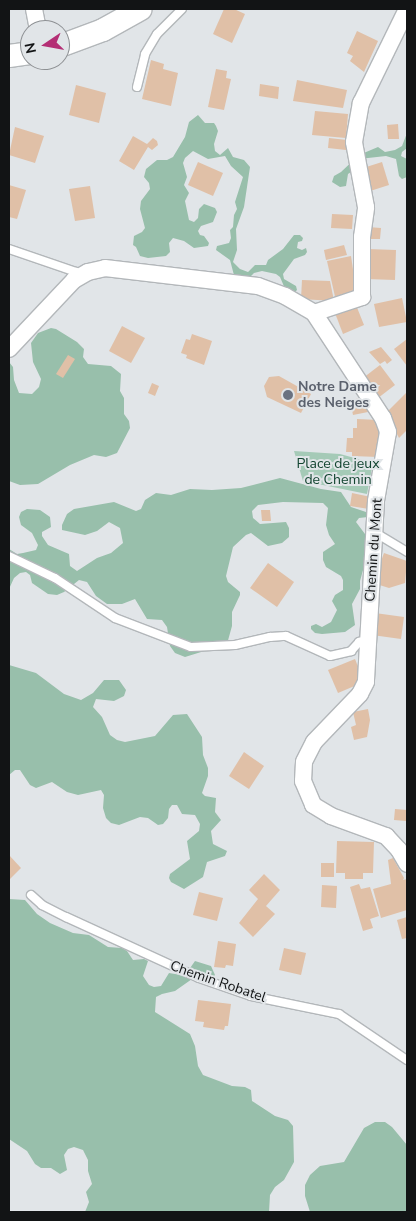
<!DOCTYPE html>
<html>
<head>
<meta charset="utf-8">
<style>
	body { margin:0 }
	#map { position:relative; width:416px; height:1221px; overflow:hidden; background:#e1e5e8; font-family:"Nunito Sans",sans-serif }
	div>[style] { position:absolute }
	.green>* { inset:0; background:#a5cab7 }
	.forest>* { inset:0; background:#98bfab }
	.building>* { inset:0; background:#e0c0a7 }
	.roads { filter:drop-shadow(1px 0 #b3b7ba) drop-shadow(-1px 0 #b3b7ba) drop-shadow(0 1px #b3b7ba) drop-shadow(0 -1px #b3b7ba) }
	.lane>* { height:8px; margin:-4px; padding:0 4px; transform-origin:4px; border-radius:4px; background:#fff }
	.street>* { height:16px; margin:-8px; padding:0 8px; transform-origin:8px; border-radius:8px; background:#fff }
	.secondary>* { height:22px; margin:-11px; padding:0 11px; transform-origin:11px; border-radius:11px; background:#fff }
	.dots>* { width:14px; height:14px; translate:-50% -50%; box-sizing:border-box; border:2px solid #e1e5e8; border-radius:50% }
	span { translate:-50% -50%; white-space:nowrap; text-align:center; line-height:1.15; -webkit-text-stroke:4px #e1e5e8; paint-order:stroke }
	.worship-label { font-size:14px; color:#5b616d; font-weight:700 }
	.left { translate:0 -50%; text-align:left }
	.park-label { font-size:14px; color:#124430 }
	.street-label { font-size:14px; color:#121415 }
	.frame { position:absolute; inset:0; border:10px solid #121415; pointer-events:none }
	.north { position:absolute; left:20px; top:20px; width:50px; height:50px; box-sizing:border-box; background:#e1e5e8; border:1px solid #8e9194; border-radius:50%; rotate:258deg; font-size:14px; font-weight:700; line-height:20px; text-align:center; color:#121415 }
	.north::after { content:''; display:block; margin:auto; width:18px; height:22px; background:#b42f75; clip-path:polygon(50% 0,100% 100%,50% 72%,0 100%) }
</style>
</head>
<body>
<div id="map">
	<div class="green">
		<div style="clip-path:polygon(294px 451px,340px 454px,373px 463px,367px 494px,303px 481px)"></div>
	</div>
	<div class="forest">
		<div style="clip-path:polygon(198px 115px,205px 123px,214px 123px,216px 126px,218px 131px,214px 144px,215px 151px,220px 155px,228px 148px,233px 157px,244px 160px,250px 167px,244px 207px,236px 229px,237px 250px,233px 262px,240px 269px,248px 272px,255px 265px,266px 265px,268px 260px,283px 249px,294px 235px,300px 235px,303px 238px,302px 241px,298px 242px,297px 248px,302px 250px,306px 248px,307px 252px,305px 255px,294px 259px,283px 274px,284px 279px,296px 286px,297px 290px,294px 293px,286px 291px,280px 277px,276px 274px,262px 271px,254px 273px,248px 279px,235px 279px,230px 260px,216px 250px,217px 246px,229px 243px,231px 238px,230px 230px,233px 227px,234px 215px,237px 209px,235px 202px,243px 177px,231px 166px,225px 156px,208px 159px,193px 151px,185px 158px,183px 163px,187px 177px,184px 185px,189px 193px,185px 201px,189px 220px,194px 222px,198px 218px,199px 209px,204px 204px,215px 208px,217px 212px,213px 222px,201px 226px,198px 231px,200px 235px,204px 236px,209px 243px,208px 246px,194px 248px,184px 241px,173px 238px,169px 243px,170px 252px,166px 256px,148px 258px,140px 256px,136px 247px,133px 245px,134px 236px,142px 232px,145px 228px,140px 209px,141px 201px,150px 189px,149px 183px,144px 177px,146px 169px,157px 160px,167px 160px,173px 157px,185px 137px,189px 122px)"></div>
		<div style="clip-path:polygon(407px 133px,407px 148px,402px 152px,401px 156px,407px 159px,407px 177px,402px 179px,399px 176px,396px 159px,386px 156px,359px 159px,354px 170px,348px 174px,346px 186px,340px 187px,332px 182px,334px 176px,341px 172px,359px 155px,378px 147px,385px 152px,395px 150px,402px 146px)"></div>
		<div style="clip-path:polygon(51px 328px,56px 329px,77px 342px,84px 349px,83px 357px,88px 364px,111px 366px,121px 374px,120px 391px,124px 398px,124px 414px,129px 421px,130px 428px,117px 453px,106px 457px,94px 455px,70px 465px,38px 484px,20px 485px,9px 481px,9px 362px,13px 367px,14px 380px,19px 393px,32px 394px,39px 387px,41px 379px,33px 362px,31px 343px,38px 333px)"></div>
		<div style="clip-path:polygon(280px 478px,321px 489px,341px 492px,351px 507px,369px 513px,368px 517px,359px 518px,356px 522px,365px 534px,365px 563px,360px 581px,360px 589px,352px 604px,355px 625px,345px 632px,322px 634px,315px 633px,311px 629px,311px 626px,316px 624px,322px 627px,331px 622px,337px 610px,332px 601px,335px 595px,343px 590px,343px 580px,341px 576px,326px 567px,323px 560px,323px 552px,335px 544px,329px 535px,326px 525px,328px 508px,323px 503px,283px 502px,258px 505px,252px 511px,253px 518px,260px 524px,286px 522px,289px 528px,289px 537px,282px 543px,268px 546px,251px 533px,246px 535px,233px 547px,226px 576px,228px 582px,240px 592px,240px 595px,232px 612px,232px 626px,227px 644px,185px 657px,175px 653px,170px 646px,167px 627px,162px 620px,147px 619px,135px 599px,122px 604px,107px 604px,96px 596px,87px 582px,79px 580px,64px 592px,57px 595px,48px 594px,32px 583px,30px 575px,26px 572px,20px 573px,14px 578px,9px 589px,9px 549px,17px 554px,23px 553px,36px 550px,38px 545px,32px 533px,21px 525px,19px 517px,21px 512px,27px 509px,40px 510px,50px 517px,51px 527px,42px 532px,42px 536px,48px 545px,69px 554px,70px 566px,77px 571px,97px 558px,111px 553px,123px 543px,120px 528px,109px 522px,97px 531px,85px 535px,62px 530px,62px 525px,67px 514px,74px 509px,114px 502px,136px 511px,141px 509px,145px 500px,156px 493px,171px 495px,190px 489px,212px 490px,241px 488px)"></div>
		<div style="clip-path:polygon(9px 665px,36px 673px,64px 694px,81px 700px,93px 693px,104px 680px,119px 680px,126px 690px,124px 696px,114px 701px,96px 699px,93px 707px,102px 717px,110px 735px,117px 740px,125px 742px,155px 736px,173px 715px,187px 714px,202px 737px,203px 755px,208px 768px,208px 776px,202px 793px,205px 796px,216px 798px,215px 812px,221px 820px,211px 831px,213px 844px,227px 851px,225px 856px,207px 862px,203px 877px,184px 889px,171px 882px,169px 878px,170px 874px,190px 859px,187px 841px,199px 831px,200px 824px,195px 815px,182px 814px,177px 805px,172px 805px,169px 809px,168px 818px,163px 824px,158px 825px,148px 818px,140px 817px,119px 825px,111px 823px,106px 818px,103px 808px,104px 795px,101px 790px,78px 795px,67px 792px,52px 782px,36px 788px,30px 785px,20px 770px,15px 770px,9px 775px)"></div>
		<div style="clip-path:polygon(9px 899px,25px 900px,37px 914px,50px 923px,73px 933px,89px 935px,108px 947px,122px 948px,127px 951px,133px 960px,144px 959px,148px 961px,143px 976px,149px 985px,154px 987px,161px 986px,169px 973px,181px 975px,188px 971px,195px 961px,211px 966px,215px 975px,210px 983px,202px 984px,192px 979px,175px 991px,162px 994px,156px 997px,155px 1012px,190px 1034px,195px 1046px,198px 1066px,203px 1075px,232px 1086px,245px 1087px,251px 1090px,252px 1101px,275px 1116px,288px 1120px,293px 1126px,294px 1162px,284px 1180px,275px 1187px,270px 1195px,269px 1212px,85px 1212px,89px 1202px,86px 1192px,92px 1184px,88px 1171px,88px 1160px,83px 1150px,74px 1147px,68px 1149px,64px 1155px,67px 1170px,60px 1174px,51px 1168px,41px 1168px,35px 1164px,27px 1151px,9px 1139px)"></div>
		<div style="clip-path:polygon(375px 1122px,385px 1122px,392px 1127px,407px 1145px,407px 1212px,310px 1212px,305px 1196px,305px 1185px,310px 1175px,320px 1166px,344px 1162px,364px 1128px)"></div>
	</div>
	<div class="building">
		<div style="clip-path:polygon(224px 9px,234px 9px,245px 14px,232px 43px,213px 34px)"></div>
		<div style="clip-path:polygon(357px 31px,378px 41px,364px 72px,350px 61px,353px 56px,347px 53px)"></div>
		<div style="clip-path:polygon(151px 60px,164px 64px,163px 69px,178px 73px,171px 106px,142px 99px)"></div>
		<div style="clip-path:polygon(216px 69px,227px 71px,226px 78px,231px 79px,224px 110px,208px 107px)"></div>
		<div style="clip-path:polygon(297px 80px,347px 90px,343px 108px,293px 101px)"></div>
		<div style="clip-path:polygon(260px 84px,279px 87px,278px 99px,259px 96px)"></div>
		<div style="clip-path:polygon(76px 85px,106px 93px,99px 123px,69px 115px)"></div>
		<div style="clip-path:polygon(315px 111px,348px 114px,346px 138px,312px 135px)"></div>
		<div style="clip-path:polygon(398px 124px,399px 139px,388px 139px,387px 125px)"></div>
		<div style="clip-path:polygon(15px 127px,44px 136px,35px 163px,9px 155px)"></div>
		<div style="clip-path:polygon(133px 136px,147px 144px,153px 138px,157px 141px,158px 145px,152px 150px,148px 147px,134px 170px,119px 161px)"></div>
		<div style="clip-path:polygon(329px 138px,347px 140px,346px 150px,328px 148px)"></div>
		<div style="clip-path:polygon(198px 162px,223px 173px,213px 196px,188px 185px)"></div>
		<div style="clip-path:polygon(382px 162px,389px 185px,367px 192px,360px 169px)"></div>
		<div style="clip-path:polygon(9px 185px,26px 190px,17px 219px,9px 217px)"></div>
		<div style="clip-path:polygon(90px 186px,95px 218px,75px 221px,69px 189px)"></div>
		<div style="clip-path:polygon(332px 214px,353px 215px,352px 229px,331px 228px)"></div>
		<div style="clip-path:polygon(368px 227px,381px 228px,380px 239px,367px 239px)"></div>
		<div style="clip-path:polygon(344px 245px,347px 255px,326px 260px,324px 250px)"></div>
		<div style="clip-path:polygon(367px 249px,396px 250px,395px 280px,366px 279px)"></div>
		<div style="clip-path:polygon(351px 256px,357px 296px,336px 301px,327px 261px)"></div>
		<div style="clip-path:polygon(302px 280px,330px 281px,334px 301px,301px 299px)"></div>
		<div style="clip-path:polygon(402px 298px,407px 322px,379px 327px,374px 304px)"></div>
		<div style="clip-path:polygon(356px 305px,364px 325px,343px 334px,335px 313px)"></div>
		<div style="clip-path:polygon(122px 326px,145px 338px,131px 363px,109px 351px)"></div>
		<div style="clip-path:polygon(192px 334px,212px 341px,204px 365px,186px 358px,187px 355px,181px 353px,186px 339px,190px 340px)"></div>
		<div style="clip-path:polygon(407px 339px,407px 366px,394px 349px)"></div>
		<div style="clip-path:polygon(381px 347px,392px 360px,387px 364px,385px 361px,380px 364px,369px 352px)"></div>
		<div style="clip-path:polygon(68px 355px,75px 359px,63px 378px,56px 374px)"></div>
		<div style="clip-path:polygon(380px 365px,395px 385px,378px 398px,363px 378px)"></div>
		<div style="clip-path:polygon(279px 376px,311px 394px,301px 413px,267px 397px,264px 386px,269px 377px)"></div>
		<div style="clip-path:polygon(152px 383px,159px 386px,155px 396px,148px 393px)"></div>
		<div style="clip-path:polygon(407px 392px,407px 430px,399px 438px,386px 413px)"></div>
		<div style="clip-path:polygon(365px 397px,368px 412px,353px 415px,350px 400px)"></div>
		<div style="clip-path:polygon(357px 419px,379px 420px,378px 457px,352px 456px,352px 452px,346px 452px,347px 438px,353px 438px,353px 428px,357px 428px)"></div>
		<div style="clip-path:polygon(352px 493px,371px 497px,369px 509px,350px 506px)"></div>
		<div style="clip-path:polygon(261px 510px,270px 510px,271px 521px,262px 521px)"></div>
		<div style="clip-path:polygon(384px 553px,407px 561px,405px 583px,389px 588px,373px 583px)"></div>
		<div style="clip-path:polygon(268px 563px,294px 582px,277px 607px,250px 588px)"></div>
		<div style="clip-path:polygon(375px 613px,404px 617px,401px 639px,372px 635px)"></div>
		<div style="clip-path:polygon(355px 659px,364px 682px,338px 693px,328px 670px)"></div>
		<div style="clip-path:polygon(368px 709px,370px 720px,367px 737px,354px 740px,351px 727px,356px 725px,353px 712px)"></div>
		<div style="clip-path:polygon(244px 752px,264px 766px,249px 789px,229px 776px)"></div>
		<div style="clip-path:polygon(395px 809px,407px 810px,406px 821px,394px 820px)"></div>
		<div style="clip-path:polygon(337px 841px,374px 842px,373px 873px,363px 873px,363px 879px,345px 879px,345px 873px,336px 873px)"></div>
		<div style="clip-path:polygon(9px 855px,21px 868px,9px 880px)"></div>
		<div style="clip-path:polygon(393px 858px,404px 878px,403px 880px,407px 879px,407px 910px,381px 918px,373px 889px,391px 884px,388px 860px)"></div>
		<div style="clip-path:polygon(321px 863px,334px 863px,334px 877px,321px 877px)"></div>
		<div style="clip-path:polygon(264px 874px,280px 890px,266px 906px,275px 914px,253px 937px,239px 923px,258px 899px,249px 890px)"></div>
		<div style="clip-path:polygon(359px 884px,361px 889px,370px 887px,379px 916px,370px 919px,373px 928px,363px 931px,350px 887px)"></div>
		<div style="clip-path:polygon(322px 885px,337px 886px,336px 908px,321px 907px)"></div>
		<div style="clip-path:polygon(199px 892px,223px 898px,217px 921px,193px 915px)"></div>
		<div style="clip-path:polygon(407px 917px,407px 938px,402px 939px,397px 920px)"></div>
		<div style="clip-path:polygon(218px 941px,236px 944px,233px 966px,226px 965px,225px 968px,214px 967px)"></div>
		<div style="clip-path:polygon(284px 948px,306px 953px,301px 975px,279px 970px)"></div>
		<div style="clip-path:polygon(198px 1000px,231px 1004px,228px 1026px,225px 1026px,224px 1030px,203px 1027px,204px 1022px,195px 1021px)"></div>
	</div>
	<div class="roads">
		<div class="lane">
			<div style="left:137px;top:87px;width:34px;rotate:-76deg"></div>
			<div style="left:145px;top:54px;width:23px;rotate:-59deg"></div>
			<div style="left:157px;top:34px;width:35px;rotate:-45deg"></div>
			<div style="left:9px;top:249px;width:71px;rotate:18.9deg"></div>
			<div style="left:76px;top:272px;width:6px;rotate:45deg"></div>
			<div style="left:374px;top:532px;width:39px;rotate:31deg"></div>
			<div style="left:9px;top:556px;width:51px;rotate:25.6deg"></div>
			<div style="left:55px;top:578px;width:72px;rotate:33.7deg"></div>
			<div style="left:115px;top:618px;width:81px;rotate:20.9deg"></div>
			<div style="left:191px;top:647px;width:44px;rotate:-2.6deg"></div>
			<div style="left:235px;top:645px;width:36px;rotate:-13deg"></div>
			<div style="left:270px;top:637px;width:16px;rotate:-4deg"></div>
			<div style="left:286px;top:636px;width:48px;rotate:24.4deg"></div>
			<div style="left:330px;top:656px;width:22px;rotate:-13deg"></div>
			<div style="left:351px;top:651px;width:12px;rotate:-48deg"></div>
			<div style="left:359px;top:642px;width:9px;rotate:-13deg"></div>
			<div style="left:31px;top:895px;width:15px;rotate:42deg"></div>
			<div style="left:42px;top:905px;width:27px;rotate:27deg"></div>
			<div style="left:66px;top:917px;width:146px;rotate:24.6deg"></div>
			<div style="left:199px;top:978px;width:55px;rotate:19.1deg"></div>
			<div style="left:251px;top:996px;width:90px;rotate:11.6deg"></div>
			<div style="left:339px;top:1014px;width:82px;rotate:34.1deg"></div>
		</div>
		<div class="street">
			<div style="left:34px;top:9px;width:21px;rotate:79deg"></div>
			<div style="left:314px;top:313px;width:51px;rotate:-18.4deg"></div>
			<div style="left:362px;top:297px;width:60px;rotate:-90deg"></div>
			<div style="left:362px;top:237px;width:30px;rotate:-82deg"></div>
			<div style="left:366px;top:207px;width:66px;rotate:-100.5deg"></div>
			<div style="left:354px;top:142px;width:40px;rotate:-80deg"></div>
			<div style="left:361px;top:103px;width:105px;rotate:-63.9deg"></div>
			<div style="left:9px;top:349px;width:95px;rotate:-46.7deg"></div>
			<div style="left:74px;top:280px;width:16px;rotate:-30deg"></div>
			<div style="left:88px;top:272px;width:17px;rotate:-13deg"></div>
			<div style="left:105px;top:268px;width:154px;rotate:6.7deg"></div>
			<div style="left:258px;top:286px;width:29px;rotate:20deg"></div>
			<div style="left:285px;top:296px;width:34px;rotate:30deg"></div>
			<div style="left:314px;top:313px;width:126px;rotate:56.7deg"></div>
			<div style="left:383px;top:418px;width:15px;rotate:70deg"></div>
			<div style="left:388px;top:432px;width:70px;rotate:99.9deg"></div>
			<div style="left:376px;top:501px;width:181px;rotate:93.2deg"></div>
			<div style="left:366px;top:682px;width:13px;rotate:117deg"></div>
			<div style="left:360px;top:694px;width:66px;rotate:133.8deg"></div>
			<div style="left:314px;top:742px;width:22px;rotate:117deg"></div>
			<div style="left:304px;top:762px;width:19px;rotate:93deg"></div>
			<div style="left:303px;top:781px;width:26px;rotate:67deg"></div>
			<div style="left:313px;top:805px;width:21px;rotate:31deg"></div>
			<div style="left:331px;top:816px;width:59px;rotate:20deg"></div>
			<div style="left:386px;top:836px;width:19px;rotate:47deg"></div>
			<div style="left:399px;top:850px;width:16px;rotate:60deg"></div>
		</div>
		<div class="secondary">
			<div style="left:60px;top:46px;width:46px;rotate:-20.4deg"></div>
			<div style="left:103px;top:30px;width:43px;rotate:-28.9deg"></div>
			<div style="left:9px;top:56px;width:21px;rotate:-8deg"></div>
		</div>
	</div>
	<div class="dots">
		<div style="left:288px;top:395px;background:#6b7280"></div>
	</div>
	<div class="worship-label">
		<span class="left" style="left:298px;top:395px">Notre Dame<br>des Neiges</span>
	</div>
	<div class="park-label">
		<span style="left:338px;top:472px">Place de jeux<br>de Chemin</span>
	</div>
	<div class="street-label">
		<span style="left:374px;top:550px;rotate:-86deg">Chemin du Mont</span>
		<span style="left:218px;top:982px;rotate:19deg">Chemin Robatel</span>
	</div>
	<div class="frame"></div>
	<div class="north">N</div>
</div>
</body>
</html>
